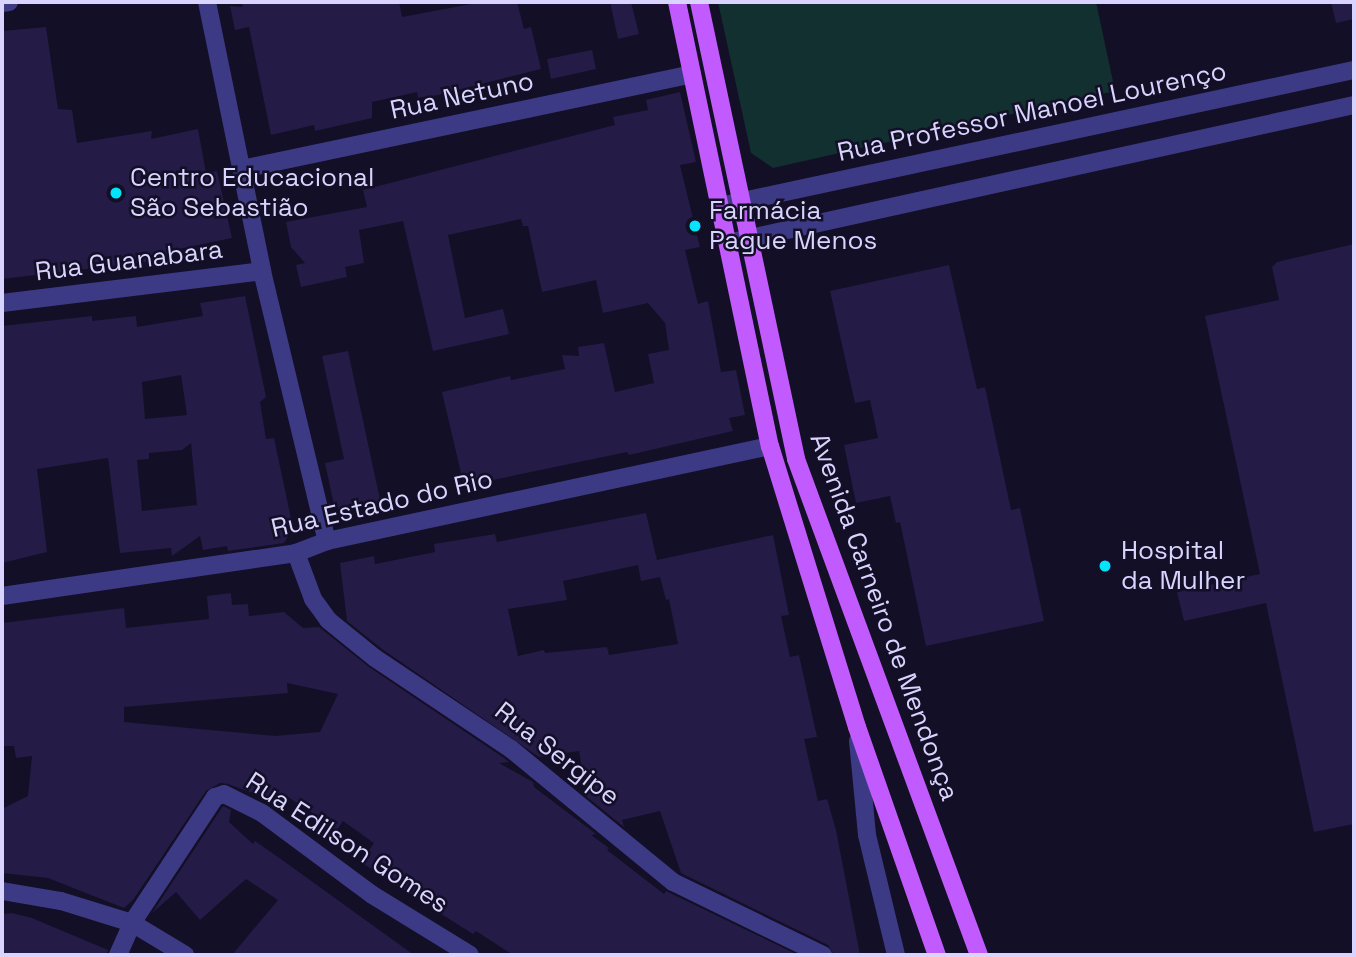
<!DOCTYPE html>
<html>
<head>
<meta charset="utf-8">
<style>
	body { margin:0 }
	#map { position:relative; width:1356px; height:957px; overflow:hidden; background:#130f26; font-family:"Space Grotesk",sans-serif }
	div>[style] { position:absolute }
	.green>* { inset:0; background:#12302f }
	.building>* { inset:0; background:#241b47 }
	.minor>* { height:18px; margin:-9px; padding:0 9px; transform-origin:9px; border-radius:9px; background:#3d3a85 }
	.major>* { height:18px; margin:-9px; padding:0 9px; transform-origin:9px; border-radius:9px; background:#c25bff }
	.dots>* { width:19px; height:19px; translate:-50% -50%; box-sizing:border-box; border:4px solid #130f26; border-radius:50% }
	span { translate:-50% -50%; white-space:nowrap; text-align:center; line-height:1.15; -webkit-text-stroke:5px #130f26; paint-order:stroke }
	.street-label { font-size:26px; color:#d9d4ff }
	.poi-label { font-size:26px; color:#d9d4ff }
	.left { translate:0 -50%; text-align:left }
	.frame { position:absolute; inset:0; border:4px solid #d9d4ff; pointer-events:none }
</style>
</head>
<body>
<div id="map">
	<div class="green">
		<div style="clip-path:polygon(718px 2px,1096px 2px,1115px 91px,773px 168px,751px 153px)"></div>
	</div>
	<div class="building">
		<div style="clip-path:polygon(241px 2px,399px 2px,402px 17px,482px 2px,517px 2px,524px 29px,531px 27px,541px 69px,438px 95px,418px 98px,417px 92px,372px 102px,372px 118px,315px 131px,314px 125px,271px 135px,249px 27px,235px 30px,230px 6px,243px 7px)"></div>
		<div style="clip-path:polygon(610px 2px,631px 2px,639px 34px,618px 39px)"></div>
		<div style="clip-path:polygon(1331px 2px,1354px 2px,1354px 19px,1336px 23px)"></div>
		<div style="clip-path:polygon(46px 27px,58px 109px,72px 110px,77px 143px,152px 131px,151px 139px,198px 129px,206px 173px,217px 171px,232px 238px,169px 251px,170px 259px,2px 279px,2px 31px)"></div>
		<div style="clip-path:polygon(592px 50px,596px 69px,551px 79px,547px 59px)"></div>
		<div style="clip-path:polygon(680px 92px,696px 162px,680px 165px,700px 247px,685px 250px,698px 304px,708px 301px,721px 372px,736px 370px,745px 415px,729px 418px,733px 431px,629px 455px,627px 452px,464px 486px,442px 392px,510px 376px,511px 380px,565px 369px,562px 355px,579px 356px,578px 347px,604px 343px,615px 392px,654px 383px,648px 354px,669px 350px,665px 323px,648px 303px,603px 313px,596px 280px,542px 292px,528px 226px,523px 226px,521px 219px,448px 235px,465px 318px,503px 309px,509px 334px,433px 351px,403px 221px,359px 230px,364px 263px,345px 267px,347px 277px,301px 287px,296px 265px,305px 263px,291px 247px,286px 222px,367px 207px,363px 190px,615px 125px,613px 117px,648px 110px,646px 100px)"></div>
		<div style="clip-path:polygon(1354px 244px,1354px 824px,1314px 832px,1266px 603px,1184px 621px,1177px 592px,1260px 574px,1205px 316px,1279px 300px,1272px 267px,1277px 262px)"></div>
		<div style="clip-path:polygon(949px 265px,977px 389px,985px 387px,1011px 510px,1020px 508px,1044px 621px,926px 646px,900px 522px,896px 523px,890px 496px,856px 503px,844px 445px,878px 438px,870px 400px,855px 403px,830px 291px)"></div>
		<div style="clip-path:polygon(evenodd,245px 296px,266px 397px,260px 402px,266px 439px,274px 438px,293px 528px,284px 543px,228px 551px,227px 546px,203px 550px,200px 536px,172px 556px,171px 548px,120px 553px,108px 458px,37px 469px,47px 552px,2px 563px,2px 326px,92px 316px,92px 321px,136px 316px,137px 327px,203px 316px,200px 303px,245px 296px,181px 375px,187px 415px,145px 419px,142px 382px,181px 375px,245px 296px,191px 443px,197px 505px,142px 511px,137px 460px,149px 459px,149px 453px,182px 450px,191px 443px)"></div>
		<div style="clip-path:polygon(348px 351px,381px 504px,341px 512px,334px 505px,325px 463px,344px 459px,322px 356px)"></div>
		<div style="clip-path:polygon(evenodd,646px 513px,657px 560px,773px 535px,789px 615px,781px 616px,790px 657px,799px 655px,817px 737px,804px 739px,818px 801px,827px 799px,836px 830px,860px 955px,834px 955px,828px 945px,681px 873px,660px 811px,622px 820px,624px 827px,587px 797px,579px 751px,539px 757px,382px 649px,347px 621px,340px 563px,374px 556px,375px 564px,435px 552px,434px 544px,495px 534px,497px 542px,646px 513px,638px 565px,641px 581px,660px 577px,666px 600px,669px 599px,678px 644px,609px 655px,607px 647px,545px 653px,544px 650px,518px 656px,508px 609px,567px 600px,563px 581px,638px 565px)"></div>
		<div style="clip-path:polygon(evenodd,231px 593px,232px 605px,248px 604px,249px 616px,284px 612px,303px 628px,319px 627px,369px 667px,504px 758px,509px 762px,499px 763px,533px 782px,534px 787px,596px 834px,591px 835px,609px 848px,607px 850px,664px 894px,666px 891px,798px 955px,513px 955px,476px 931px,473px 934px,446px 917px,361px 862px,374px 843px,343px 821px,332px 837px,316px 826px,321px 819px,282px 793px,277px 802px,228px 784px,220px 783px,206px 791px,133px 900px,124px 908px,48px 878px,2px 873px,2px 809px,28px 796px,32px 756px,16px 758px,14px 746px,2px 746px,2px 623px,124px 608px,126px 628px,209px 619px,207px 596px,231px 593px,287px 683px,338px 694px,320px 732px,275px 736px,124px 722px,124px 707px,288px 693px,287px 683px)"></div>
		<div style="clip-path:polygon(223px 806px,231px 810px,229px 822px,253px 844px,255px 841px,278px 857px,414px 955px,232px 955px,278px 900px,246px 879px,200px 920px,176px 892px,152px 913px)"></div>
		<div style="clip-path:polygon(12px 913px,32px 918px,108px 950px,107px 955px,2px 955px,2px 914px)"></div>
	</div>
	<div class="minor">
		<div style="left:207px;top:2px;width:275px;rotate:78.4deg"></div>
		<div style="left:262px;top:271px;width:278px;rotate:76.5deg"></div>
		<div style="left:2px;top:3px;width:7px;rotate:-8deg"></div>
		<div style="left:242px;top:169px;width:460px;rotate:-11.9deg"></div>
		<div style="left:720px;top:206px;width:648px;rotate:-12.11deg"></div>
		<div style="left:728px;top:243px;width:641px;rotate:-12.43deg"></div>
		<div style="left:2px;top:303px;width:262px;rotate:-7deg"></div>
		<div style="left:296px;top:553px;width:49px;rotate:69.7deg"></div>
		<div style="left:313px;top:599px;width:26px;rotate:54deg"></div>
		<div style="left:328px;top:620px;width:60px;rotate:39deg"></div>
		<div style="left:375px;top:658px;width:164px;rotate:33.8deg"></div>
		<div style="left:511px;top:749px;width:210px;rotate:39.4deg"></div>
		<div style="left:673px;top:882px;width:167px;rotate:26deg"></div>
		<div style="left:2px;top:596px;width:297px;rotate:-8.3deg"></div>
		<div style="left:296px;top:553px;width:33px;rotate:-21deg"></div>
		<div style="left:327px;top:541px;width:453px;rotate:-12.1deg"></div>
		<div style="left:858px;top:741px;width:94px;rotate:84.5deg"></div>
		<div style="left:867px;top:835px;width:123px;rotate:76.4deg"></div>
		<div style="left:2px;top:891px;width:60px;rotate:9.6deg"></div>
		<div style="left:61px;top:901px;width:74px;rotate:17.2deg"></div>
		<div style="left:132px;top:923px;width:62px;rotate:31.1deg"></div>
		<div style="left:118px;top:955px;width:35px;rotate:-66deg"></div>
		<div style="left:132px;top:923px;width:151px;rotate:-56.6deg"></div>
		<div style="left:215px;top:797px;width:9px;rotate:-18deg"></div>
		<div style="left:224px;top:794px;width:42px;rotate:26.6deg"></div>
		<div style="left:262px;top:813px;width:136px;rotate:36.6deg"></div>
		<div style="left:371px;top:894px;width:116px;rotate:31.6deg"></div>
	</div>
	<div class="major">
		<div style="left:677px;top:2px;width:454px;rotate:78.2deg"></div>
		<div style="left:770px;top:446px;width:294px;rotate:72.8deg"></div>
		<div style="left:857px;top:727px;width:242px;rotate:70.7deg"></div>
		<div style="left:699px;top:2px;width:467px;rotate:78deg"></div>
		<div style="left:796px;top:459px;width:529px;rotate:69.75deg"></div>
	</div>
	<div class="dots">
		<div style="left:116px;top:193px;background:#00e5ff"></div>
		<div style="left:695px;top:226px;background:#00e5ff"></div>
		<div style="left:1105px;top:566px;background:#00e5ff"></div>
	</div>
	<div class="street-label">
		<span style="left:462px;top:96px;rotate:-12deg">Rua Netuno</span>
		<span style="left:1032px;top:112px;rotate:-12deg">Rua Professor Manoel Lourenço</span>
		<span style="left:129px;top:261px;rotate:-7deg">Rua Guanabara</span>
		<span style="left:382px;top:504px;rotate:-13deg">Rua Estado do Rio</span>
		<span style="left:884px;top:617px;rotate:70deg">Avenida Carneiro de Mendonça</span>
		<span style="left:557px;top:754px;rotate:38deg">Rua Sergipe</span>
		<span style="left:347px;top:843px;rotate:33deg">Rua Edilson Gomes</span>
	</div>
	<div class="poi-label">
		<span class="left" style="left:130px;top:193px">Centro Educacional<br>São Sebastião</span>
		<span class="left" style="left:709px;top:226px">Farmácia<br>Pague Menos</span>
		<span class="left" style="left:1121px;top:566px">Hospital<br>da Mulher</span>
	</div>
	<div class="frame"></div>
</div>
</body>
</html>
